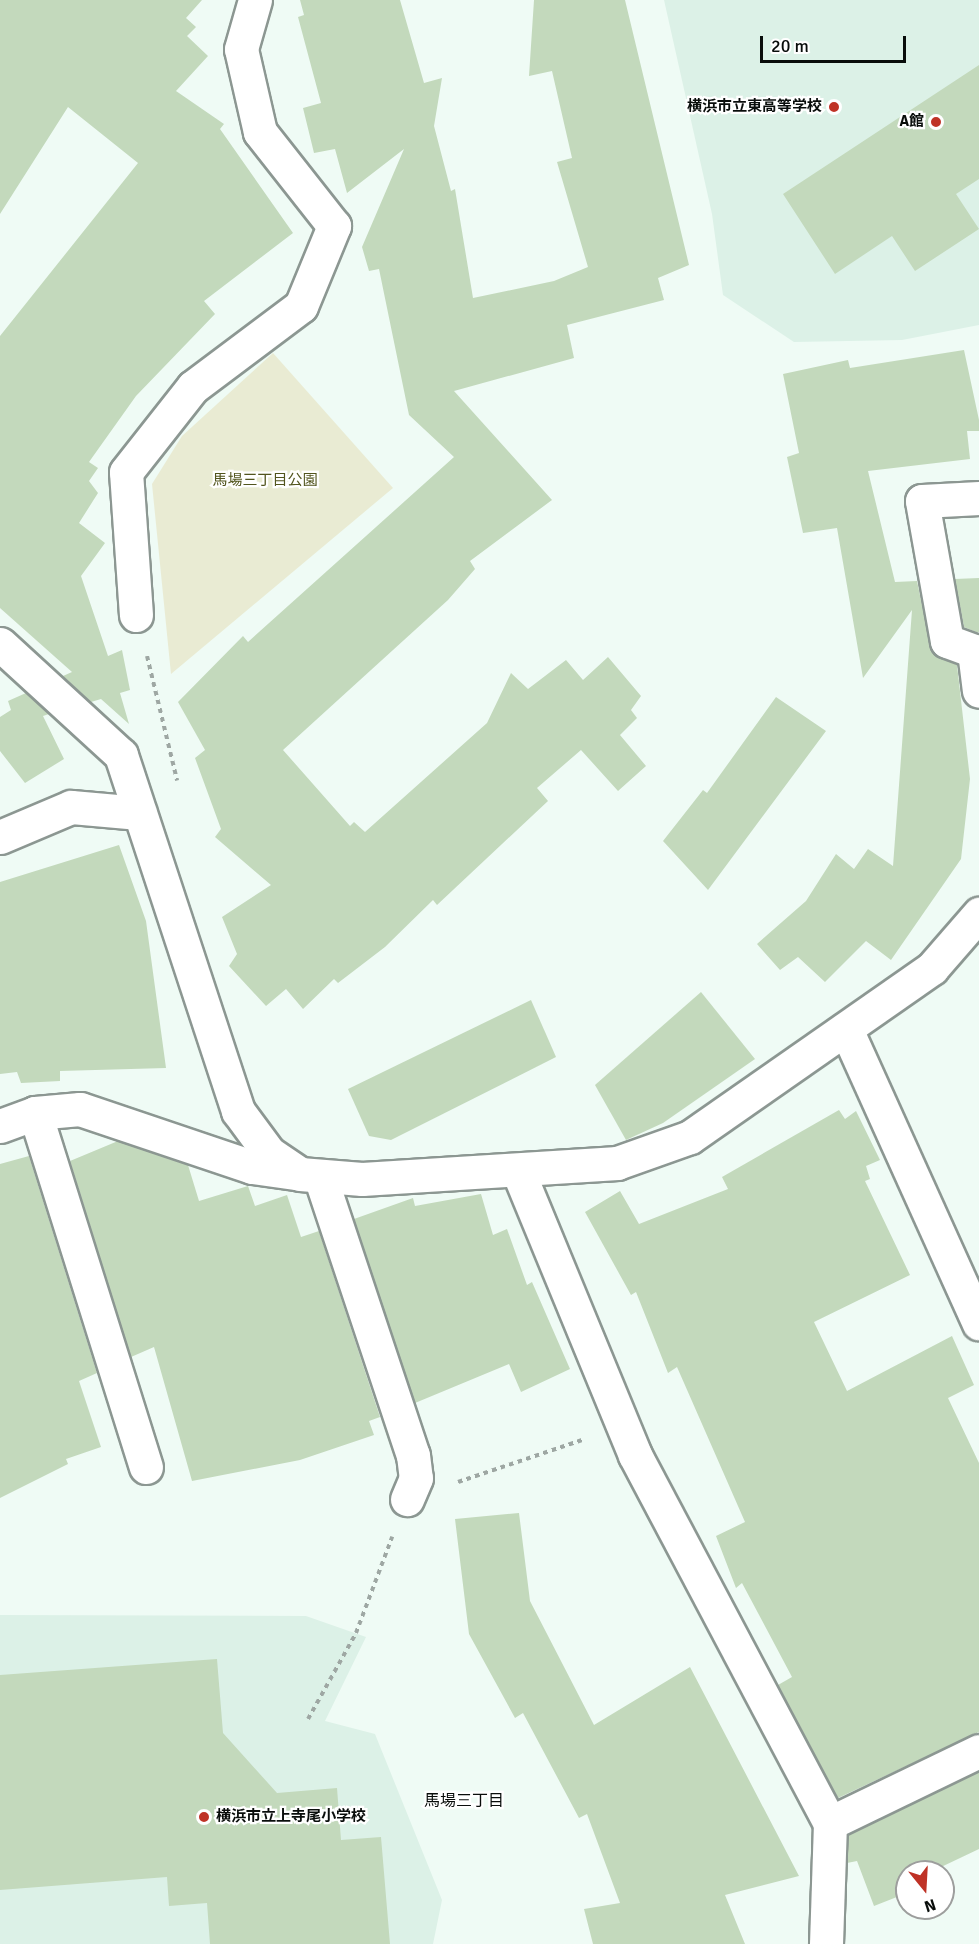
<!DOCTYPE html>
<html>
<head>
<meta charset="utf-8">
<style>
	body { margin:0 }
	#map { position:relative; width:979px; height:1944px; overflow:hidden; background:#effbf5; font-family:Signika,"Noto Sans JP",sans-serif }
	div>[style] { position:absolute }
	.built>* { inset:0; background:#dcf1e7 }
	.green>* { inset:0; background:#e9ebd3 }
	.building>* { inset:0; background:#c3d9bc }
	.path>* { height:4px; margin-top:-2px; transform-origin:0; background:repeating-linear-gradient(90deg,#9ea7a3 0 4.5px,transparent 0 9px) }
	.roads { filter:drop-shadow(2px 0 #8c9792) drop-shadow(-2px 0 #8c9792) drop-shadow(0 2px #8c9792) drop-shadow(0 -2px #8c9792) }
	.street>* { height:33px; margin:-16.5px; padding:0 16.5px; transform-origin:16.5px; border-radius:16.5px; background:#fff }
	.dots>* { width:16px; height:16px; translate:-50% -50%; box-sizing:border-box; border:3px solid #fff; border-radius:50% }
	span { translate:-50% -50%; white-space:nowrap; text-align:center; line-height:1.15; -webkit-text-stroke:4.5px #fff; paint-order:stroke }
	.poi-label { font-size:15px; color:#090d0b; font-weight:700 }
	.right { translate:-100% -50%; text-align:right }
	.left { translate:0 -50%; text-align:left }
	.park-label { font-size:15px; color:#52551e }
	.neighbourhood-label { font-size:16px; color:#090d0b }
	.north { position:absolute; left:895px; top:1860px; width:60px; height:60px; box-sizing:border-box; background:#fff; border:2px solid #9d9e9d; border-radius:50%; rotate:162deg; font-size:16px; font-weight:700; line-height:24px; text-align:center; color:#090d0b }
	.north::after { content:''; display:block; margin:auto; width:21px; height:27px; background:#bf3226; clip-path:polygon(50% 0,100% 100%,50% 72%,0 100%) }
	.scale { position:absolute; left:760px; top:36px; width:146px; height:27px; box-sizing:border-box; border:3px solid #090d0b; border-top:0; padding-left:8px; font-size:18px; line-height:21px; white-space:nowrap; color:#090d0b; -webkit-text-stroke:4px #fff; paint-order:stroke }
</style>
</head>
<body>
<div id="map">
	<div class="built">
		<div style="clip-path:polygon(664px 0,979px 0,979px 325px,902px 340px,794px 342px,723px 295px,712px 214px)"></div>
		<div style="clip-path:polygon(0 1615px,306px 1616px,366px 1637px,325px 1721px,375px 1734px,442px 1900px,433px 1944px,0 1944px)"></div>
	</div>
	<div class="green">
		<div style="clip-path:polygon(273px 353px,393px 488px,171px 674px,152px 484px,182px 436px)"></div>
	</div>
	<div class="building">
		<div style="clip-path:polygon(0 0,202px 0,186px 18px,196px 27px,187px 36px,208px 56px,176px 91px,224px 124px,220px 129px,293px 233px,204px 301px,215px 314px,136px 396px,89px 462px,98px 468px,89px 481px,98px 493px,79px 523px,105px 543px,81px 576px,108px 656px,122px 650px,130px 690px,120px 693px,129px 724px,101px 699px,91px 702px,63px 676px,72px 672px,0 608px,0 336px,138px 163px,68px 107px,0 214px)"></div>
		<div style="clip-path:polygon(300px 0,400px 0,424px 83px,442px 78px,434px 126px,451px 191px,455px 189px,473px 298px,554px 281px,588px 267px,557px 162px,572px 158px,552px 71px,529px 76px,534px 0,625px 0,689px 265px,658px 278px,664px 300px,567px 325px,574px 358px,454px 391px,552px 500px,470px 561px,475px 569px,448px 600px,283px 750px,350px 826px,354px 822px,365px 832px,487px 723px,511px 673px,528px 689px,566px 660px,583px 680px,608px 657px,641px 696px,631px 710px,637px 718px,620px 735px,646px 766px,618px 791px,581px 750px,537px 788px,548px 801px,437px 905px,433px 900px,385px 947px,338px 983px,334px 979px,303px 1009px,286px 989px,266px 1006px,229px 966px,237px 954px,222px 917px,271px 885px,215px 837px,221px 829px,195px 758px,205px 750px,178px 702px,243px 636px,248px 642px,454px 457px,409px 415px,379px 269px,369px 271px,362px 247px,404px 149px,347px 193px,335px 149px,314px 153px,303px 108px,321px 103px,298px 17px,304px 15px)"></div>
		<div style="clip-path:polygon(979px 65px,979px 179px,956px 194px,979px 229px,915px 271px,892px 236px,835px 274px,783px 194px)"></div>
		<div style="clip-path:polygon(964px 350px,979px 420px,979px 431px,967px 431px,970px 459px,868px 471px,895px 582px,917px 581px,932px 653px,957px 665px,970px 779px,961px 859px,891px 960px,866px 941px,825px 982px,798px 957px,780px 970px,757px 944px,806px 901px,836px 854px,854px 869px,868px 849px,893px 866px,912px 610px,863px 678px,837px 528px,803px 533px,787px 457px,799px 453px,783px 374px,848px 360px,850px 368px)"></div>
		<div style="clip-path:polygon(979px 578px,979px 632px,976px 632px,964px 627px,955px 579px)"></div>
		<div style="clip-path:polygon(26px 693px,49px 714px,43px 716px,64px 759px,25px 783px,0 751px,0 717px,11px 710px,8px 701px)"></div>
		<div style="clip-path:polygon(776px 697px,826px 731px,708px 890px,663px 841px,703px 790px,707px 793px)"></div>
		<div style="clip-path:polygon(119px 845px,146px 921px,166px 1068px,60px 1071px,60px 1081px,21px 1083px,17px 1072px,0 1074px,0 882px)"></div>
		<div style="clip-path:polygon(701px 992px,755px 1059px,663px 1123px,626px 1140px,595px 1085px)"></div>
		<div style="clip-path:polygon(531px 1000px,556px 1057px,391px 1140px,369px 1136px,348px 1089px)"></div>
		<div style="clip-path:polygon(839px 1110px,845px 1119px,856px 1111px,880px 1160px,866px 1166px,870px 1179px,865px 1181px,910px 1275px,814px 1322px,847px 1391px,952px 1336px,974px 1385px,948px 1398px,979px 1463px,979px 1732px,838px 1798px,778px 1685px,792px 1677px,742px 1583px,736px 1588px,716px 1536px,745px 1522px,677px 1367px,668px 1373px,636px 1292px,631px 1295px,585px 1212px,620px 1191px,639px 1224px,728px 1189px,722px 1177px)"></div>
		<div style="clip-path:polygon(118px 1141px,188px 1165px,199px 1201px,248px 1186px,255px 1206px,287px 1195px,301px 1237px,319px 1231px,380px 1417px,369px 1421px,374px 1435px,300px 1460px,192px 1481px,154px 1347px,131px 1357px,70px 1161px)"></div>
		<div style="clip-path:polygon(29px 1156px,97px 1373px,79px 1381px,101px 1447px,66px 1459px,68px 1464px,0 1498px,0 1164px)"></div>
		<div style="clip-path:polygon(481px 1194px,493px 1235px,507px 1229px,527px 1285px,532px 1282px,570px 1369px,521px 1392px,509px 1364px,415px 1403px,354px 1219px,413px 1198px,415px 1206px)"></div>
		<div style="clip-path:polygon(519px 1513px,530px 1601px,594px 1725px,690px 1667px,799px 1876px,725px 1895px,745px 1944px,593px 1944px,584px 1909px,620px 1903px,587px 1814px,579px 1818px,523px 1713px,515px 1718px,469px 1634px,455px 1519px)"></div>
		<div style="clip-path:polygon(217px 1659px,223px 1733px,277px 1793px,337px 1788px,341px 1840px,381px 1837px,390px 1944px,210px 1944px,207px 1903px,169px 1906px,167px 1877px,0 1890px,0 1675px)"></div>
		<div style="clip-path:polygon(979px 1772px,979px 1849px,939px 1868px,941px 1872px,907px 1872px,907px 1893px,874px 1906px,857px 1861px,847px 1863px,848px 1835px)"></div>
	</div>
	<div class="path">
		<div style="left:147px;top:656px;width:128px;rotate:76.4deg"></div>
		<div style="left:458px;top:1482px;width:131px;rotate:-18.7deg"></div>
		<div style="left:308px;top:1719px;width:98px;rotate:-60.8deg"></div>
		<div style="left:356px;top:1633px;width:103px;rotate:-69.4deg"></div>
	</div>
	<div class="roads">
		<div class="street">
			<div style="left:979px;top:498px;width:57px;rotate:177deg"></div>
			<div style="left:922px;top:501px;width:142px;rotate:79.9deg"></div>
			<div style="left:947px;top:641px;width:29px;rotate:20deg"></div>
			<div style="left:974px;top:651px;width:40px;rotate:82.9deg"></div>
			<div style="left:136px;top:615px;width:143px;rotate:-94deg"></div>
			<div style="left:126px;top:472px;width:108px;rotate:-51.8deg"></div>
			<div style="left:193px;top:387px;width:135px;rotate:-36.9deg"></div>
			<div style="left:301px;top:306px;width:87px;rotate:-67.6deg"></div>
			<div style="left:334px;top:226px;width:120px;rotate:-128.2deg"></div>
			<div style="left:260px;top:132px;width:85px;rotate:-102.9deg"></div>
			<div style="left:241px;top:49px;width:51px;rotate:-74.1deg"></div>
			<div style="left:0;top:644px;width:164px;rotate:42.5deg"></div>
			<div style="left:121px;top:755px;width:375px;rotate:71.8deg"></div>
			<div style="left:238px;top:1111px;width:52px;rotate:53.6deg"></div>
			<div style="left:269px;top:1153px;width:37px;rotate:34deg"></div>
			<div style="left:300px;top:1174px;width:62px;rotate:4.6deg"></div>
			<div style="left:362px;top:1179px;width:256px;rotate:-3.6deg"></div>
			<div style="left:617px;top:1163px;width:77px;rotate:-19.6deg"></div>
			<div style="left:690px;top:1137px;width:295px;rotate:-34.9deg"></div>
			<div style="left:932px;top:968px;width:72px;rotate:-49deg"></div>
			<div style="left:0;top:837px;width:77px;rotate:-22.9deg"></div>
			<div style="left:71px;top:807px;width:69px;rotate:5deg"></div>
			<div style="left:846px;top:1029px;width:323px;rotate:65.7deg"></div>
			<div style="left:35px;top:1113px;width:371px;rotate:72.6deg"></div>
			<div style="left:0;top:1126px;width:37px;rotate:-20deg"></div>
			<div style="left:35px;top:1113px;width:45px;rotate:-5.1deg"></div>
			<div style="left:80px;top:1109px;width:182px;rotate:18.6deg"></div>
			<div style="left:252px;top:1167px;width:43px;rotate:7.9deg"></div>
			<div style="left:518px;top:1171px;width:307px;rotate:67.6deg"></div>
			<div style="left:635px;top:1455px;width:416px;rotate:62.1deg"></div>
			<div style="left:830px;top:1823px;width:121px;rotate:91.9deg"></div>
			<div style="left:320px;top:1176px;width:294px;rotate:71.6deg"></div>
			<div style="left:413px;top:1455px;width:23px;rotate:83deg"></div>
			<div style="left:416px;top:1478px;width:23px;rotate:113deg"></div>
			<div style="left:830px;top:1823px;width:165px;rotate:-25.8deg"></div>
		</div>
	</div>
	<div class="dots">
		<div style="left:834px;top:107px;background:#bf3226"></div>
		<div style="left:936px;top:122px;background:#bf3226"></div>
		<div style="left:204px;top:1817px;background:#bf3226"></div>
	</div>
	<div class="poi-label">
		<span class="right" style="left:822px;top:107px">横浜市立東高等学校</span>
		<span class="right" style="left:924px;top:122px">A館</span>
		<span class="left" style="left:216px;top:1817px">横浜市立上寺尾小学校</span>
	</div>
	<div class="park-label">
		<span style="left:265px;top:481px">馬場三丁目公園</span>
	</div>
	<div class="neighbourhood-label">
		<span style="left:464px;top:1801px">馬場三丁目</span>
	</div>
	<div class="north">N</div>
	<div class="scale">20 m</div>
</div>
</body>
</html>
